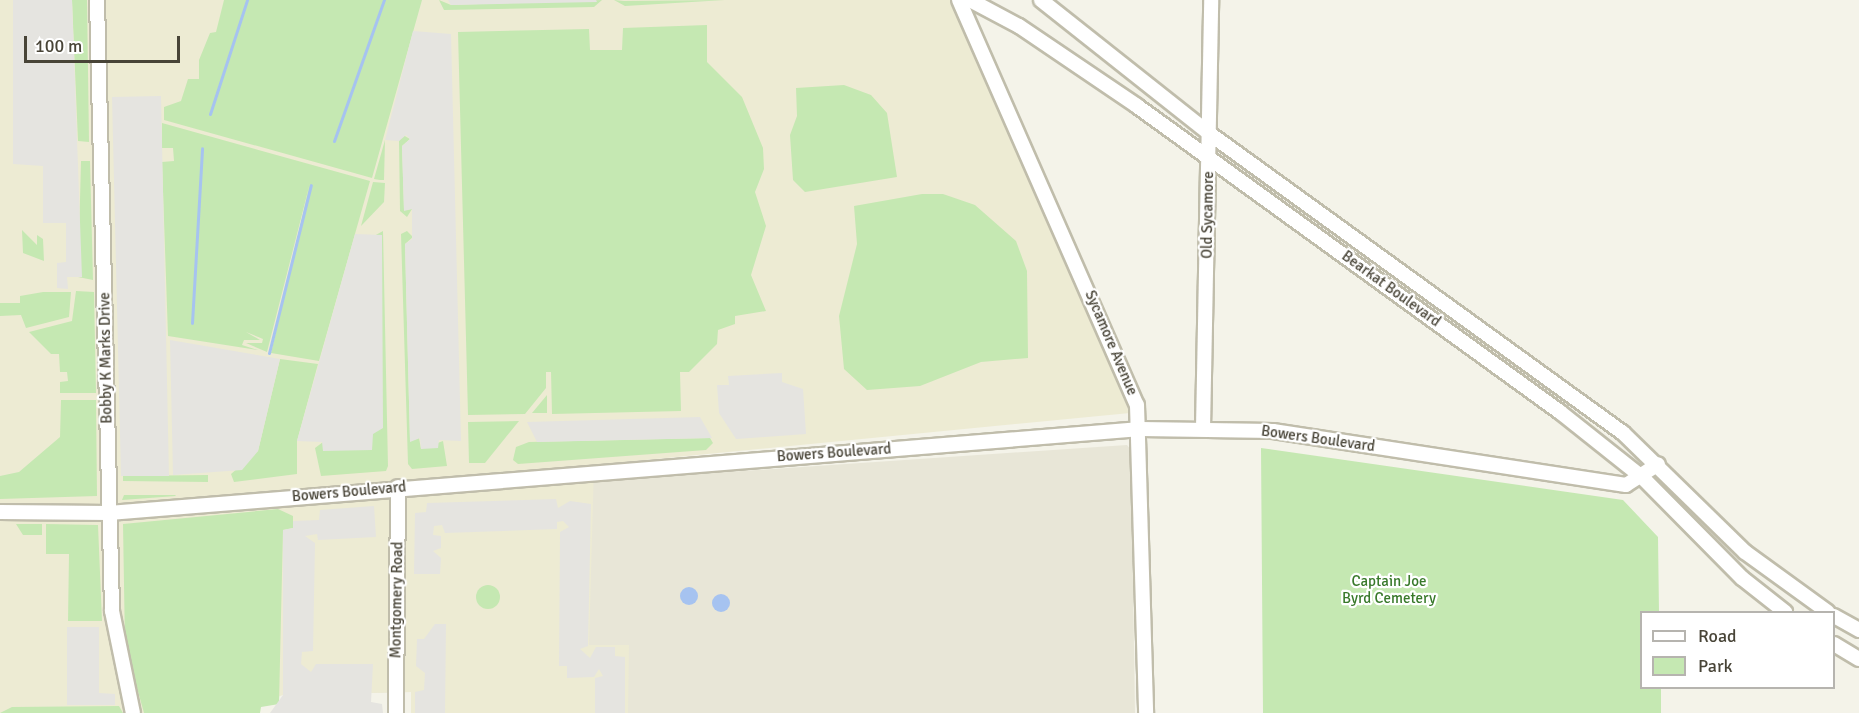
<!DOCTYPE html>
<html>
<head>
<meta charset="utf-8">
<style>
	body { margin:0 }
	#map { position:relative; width:1859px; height:713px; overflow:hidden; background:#f4f3e9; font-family:Signika,sans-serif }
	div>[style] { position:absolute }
	.residential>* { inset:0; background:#e8e6d7 }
	.education>* { inset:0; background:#edebd3 }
	.green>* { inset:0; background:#c5e8b2 }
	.round { border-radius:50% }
	.parking>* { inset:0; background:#e5e4e0 }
	.water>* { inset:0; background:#a6c3f0 }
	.stream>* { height:3px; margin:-1.5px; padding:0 1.5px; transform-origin:1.5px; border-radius:1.5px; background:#a6c3f0 }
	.roads { filter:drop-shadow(2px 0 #c0bdab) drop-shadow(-2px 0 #c0bdab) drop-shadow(0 2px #c0bdab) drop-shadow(0 -2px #c0bdab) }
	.minor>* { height:14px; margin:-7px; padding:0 7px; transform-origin:7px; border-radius:7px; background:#fff }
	span { translate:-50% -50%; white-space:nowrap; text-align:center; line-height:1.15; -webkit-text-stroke:4.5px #fff; paint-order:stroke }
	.street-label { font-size:15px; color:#484437 }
	.park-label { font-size:15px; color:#38792a }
	.legend { position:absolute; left:1640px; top:611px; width:195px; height:78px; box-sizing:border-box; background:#fff; border:2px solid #b6b4af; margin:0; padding:8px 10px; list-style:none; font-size:18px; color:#484437 }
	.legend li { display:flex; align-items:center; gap:12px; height:30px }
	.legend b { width:30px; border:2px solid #b6b4af }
	.scale { position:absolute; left:24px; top:36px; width:156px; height:27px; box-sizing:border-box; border:3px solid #484437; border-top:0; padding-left:8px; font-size:18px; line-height:21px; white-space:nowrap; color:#484437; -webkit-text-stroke:4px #fff; paint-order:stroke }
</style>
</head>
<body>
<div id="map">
	<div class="residential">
		<div style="clip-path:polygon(1127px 445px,1131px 450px,1135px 713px,411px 713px,411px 692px,283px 695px,594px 481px)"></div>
	</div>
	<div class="education">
		<div style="clip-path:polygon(0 0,950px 0,1130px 413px,594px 465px,589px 645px,629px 645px,628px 713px,411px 713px,411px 692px,283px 695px,258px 704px,256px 713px,0 713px)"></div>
	</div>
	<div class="green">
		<div style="clip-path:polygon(72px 0,87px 0,89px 142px,78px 141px)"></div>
		<div style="clip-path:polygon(224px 0,422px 0,372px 178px,164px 120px,164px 107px,181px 101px,188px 79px,199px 79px,199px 60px,210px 33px,216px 32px)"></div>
		<div style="clip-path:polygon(439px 0,451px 5px,602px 0,594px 7px,444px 10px)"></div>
		<div style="clip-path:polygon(614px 0,624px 1px,725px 0,625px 6px)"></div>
		<div style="clip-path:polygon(707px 25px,707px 62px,742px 97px,763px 148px,764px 169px,755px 192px,766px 226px,751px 275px,766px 311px,735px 316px,735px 324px,718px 330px,717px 344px,689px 372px,680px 372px,681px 411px,552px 414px,551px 372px,546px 372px,546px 388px,525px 414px,468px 415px,458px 32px,589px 29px,590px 50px,622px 50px,623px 28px)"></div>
		<div style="clip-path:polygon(844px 85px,871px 95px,887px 113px,897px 177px,805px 192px,793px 180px,790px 135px,797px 116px,796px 88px)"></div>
		<div style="clip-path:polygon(162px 123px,370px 181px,319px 361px,271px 353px,310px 183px,267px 352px,246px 343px,262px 343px,263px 339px,246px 332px,260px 340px,244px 340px,242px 345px,258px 350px,168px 336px,162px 162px,174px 161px,173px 148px,162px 148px)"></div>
		<div style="clip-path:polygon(403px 135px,410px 139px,402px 146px,404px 210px,412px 209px,407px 217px,400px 211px,399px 141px)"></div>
		<div style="clip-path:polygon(385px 140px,384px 180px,380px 180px,374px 179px)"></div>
		<div style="clip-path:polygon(81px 161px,90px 161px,93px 280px,78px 277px)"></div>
		<div style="clip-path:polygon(373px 182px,385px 183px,384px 202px,361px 226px)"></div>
		<div style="clip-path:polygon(922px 194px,943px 194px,975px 205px,1016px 241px,1027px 271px,1028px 358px,981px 362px,920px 386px,867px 390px,844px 369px,839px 316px,857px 244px,854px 206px)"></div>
		<div style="clip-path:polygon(22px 230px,37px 245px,37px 235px,43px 239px,44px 261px,23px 253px)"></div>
		<div style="clip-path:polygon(383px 231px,388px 466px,386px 471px,321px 476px,315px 448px,323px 442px,323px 451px,381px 236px,374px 236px)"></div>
		<div style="clip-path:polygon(407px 231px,413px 237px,405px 244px,410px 441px,419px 438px,421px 449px,443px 441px,447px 466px,412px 469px,408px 464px,401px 234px)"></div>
		<div style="clip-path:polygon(76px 291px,94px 292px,96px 393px,60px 393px,60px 382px,68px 381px,67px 372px,60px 372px,59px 354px,51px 354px,29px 332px,72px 321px)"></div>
		<div style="clip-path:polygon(43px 292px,71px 292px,69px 317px,26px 328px,21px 315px,0 316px,0 303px,20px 303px,20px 296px)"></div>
		<div style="clip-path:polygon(280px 359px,318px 364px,297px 441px,297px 474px,234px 482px,231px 474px,258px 451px)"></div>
		<div style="clip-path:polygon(547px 395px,547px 413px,532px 413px)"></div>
		<div style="clip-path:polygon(61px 400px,96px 400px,97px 496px,0 499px,0 476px,19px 472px,60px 437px)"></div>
		<div style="clip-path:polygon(519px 421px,485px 463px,469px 463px,468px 422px)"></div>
		<div style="clip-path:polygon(710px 438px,713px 443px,706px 450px,518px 464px,513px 460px,516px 447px,529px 442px)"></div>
		<div style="clip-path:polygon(1261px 448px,1623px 500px,1658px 537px,1659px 612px,1642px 612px,1642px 688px,1661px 688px,1661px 713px,1263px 713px)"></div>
		<div style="clip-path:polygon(208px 475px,208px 482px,123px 481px,123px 476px)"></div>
		<div style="clip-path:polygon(124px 495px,175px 495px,176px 496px,122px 500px)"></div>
		<div style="clip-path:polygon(278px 509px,293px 516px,293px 528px,283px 530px,279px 704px,261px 707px,260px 713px,144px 713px,125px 645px,123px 524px)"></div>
		<div style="clip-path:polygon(16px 524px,42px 524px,42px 535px,23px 535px)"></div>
		<div style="clip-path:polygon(46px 524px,98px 525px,102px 621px,68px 621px,69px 554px,46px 554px)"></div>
		<div class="round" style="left:476px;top:585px;width:24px;height:24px"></div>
		<div style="clip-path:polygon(119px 706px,123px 713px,0 713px,12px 707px)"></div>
	</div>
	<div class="parking">
		<div style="clip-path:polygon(13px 0,72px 0,82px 277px,67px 277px,68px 289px,57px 288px,57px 263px,66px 262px,66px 223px,43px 223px,43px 166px,13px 164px)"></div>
		<div style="clip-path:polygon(448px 0,596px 0,597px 2px,451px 5px)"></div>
		<div style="clip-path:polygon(413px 31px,451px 34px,461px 441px,439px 440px,438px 448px,421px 449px,420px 438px,410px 442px,405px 244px,412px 239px,412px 209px,404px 211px,402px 146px,410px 139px,406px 135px,399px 141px,385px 140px)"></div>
		<div style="clip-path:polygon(161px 96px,169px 476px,121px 476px,112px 97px)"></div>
		<div style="clip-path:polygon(355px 234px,382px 235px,383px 428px,373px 434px,372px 450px,323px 451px,322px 442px,297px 441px)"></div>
		<div style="clip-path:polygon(170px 340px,280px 359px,258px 451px,242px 470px,173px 475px)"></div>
		<div style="clip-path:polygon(782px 373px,782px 382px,803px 389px,806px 434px,736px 439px,719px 413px,717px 385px,729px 385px,728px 376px)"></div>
		<div style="clip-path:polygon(700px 417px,712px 438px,537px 442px,527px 422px)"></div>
		<div style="clip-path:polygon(556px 499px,558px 508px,570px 501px,591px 504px,588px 646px,580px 649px,590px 658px,596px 647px,615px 647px,615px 656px,625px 657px,625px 713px,595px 713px,595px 678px,603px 676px,599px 669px,594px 677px,567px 678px,567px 666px,559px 666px,560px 532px,569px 527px,563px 521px,557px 522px,557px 529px,445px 533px,442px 525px,434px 526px,433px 535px,441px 536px,441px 548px,433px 551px,441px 558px,440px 574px,414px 574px,415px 513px,426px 512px,427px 503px)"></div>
		<div style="clip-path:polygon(374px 506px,376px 537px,318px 540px,317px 534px,305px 536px,315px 543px,313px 651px,302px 652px,301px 664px,311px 672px,316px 664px,373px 664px,371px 702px,382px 704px,383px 713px,270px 713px,283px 695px,283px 530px,293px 528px,293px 521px,319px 520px,320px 510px)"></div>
		<div style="clip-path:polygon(435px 624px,446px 624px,445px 713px,415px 713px,415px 692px,424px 690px,425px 673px,416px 666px,417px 639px,424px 639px)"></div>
		<div style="clip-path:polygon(67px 627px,99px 627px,99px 693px,115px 694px,115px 705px,67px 705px)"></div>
	</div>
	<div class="water">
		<div class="round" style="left:680px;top:587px;width:18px;height:18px"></div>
		<div class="round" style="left:712px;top:594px;width:18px;height:18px"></div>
	</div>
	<div class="stream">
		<div style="left:210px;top:114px;width:120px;rotate:-72deg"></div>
		<div style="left:334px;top:141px;width:150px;rotate:-70.5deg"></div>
		<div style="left:192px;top:323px;width:175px;rotate:-86.7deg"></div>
		<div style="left:269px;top:353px;width:173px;rotate:-76deg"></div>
	</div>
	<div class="roads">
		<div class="minor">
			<div style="left:97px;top:0;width:611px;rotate:88.59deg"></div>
			<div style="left:112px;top:611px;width:104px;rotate:78.4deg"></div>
			<div style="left:959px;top:0;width:442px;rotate:66.3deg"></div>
			<div style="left:1137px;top:405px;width:308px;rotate:88.3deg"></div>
			<div style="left:970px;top:0;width:55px;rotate:28deg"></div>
			<div style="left:1019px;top:26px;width:143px;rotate:34.1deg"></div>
			<div style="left:1137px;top:106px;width:522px;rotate:35.88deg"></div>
			<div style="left:1560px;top:412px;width:106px;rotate:38.5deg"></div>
			<div style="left:1643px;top:478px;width:141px;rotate:45.3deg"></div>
			<div style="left:1742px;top:578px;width:55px;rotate:38.3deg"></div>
			<div style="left:1041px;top:0;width:216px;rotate:38.4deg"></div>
			<div style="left:1210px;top:134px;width:510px;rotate:35.9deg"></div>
			<div style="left:1623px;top:433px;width:170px;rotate:44.3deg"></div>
			<div style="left:1745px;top:552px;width:102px;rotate:35.9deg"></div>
			<div style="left:1203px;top:429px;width:429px;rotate:-88.9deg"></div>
			<div style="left:0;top:512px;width:109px;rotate:0.5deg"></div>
			<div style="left:109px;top:513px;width:1035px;rotate:-4.65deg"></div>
			<div style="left:1141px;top:429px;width:132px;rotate:0.9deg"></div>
			<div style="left:1273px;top:431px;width:357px;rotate:8.7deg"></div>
			<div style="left:1626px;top:485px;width:38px;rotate:-33deg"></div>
			<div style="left:1834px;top:616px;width:29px;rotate:29deg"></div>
			<div style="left:1834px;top:644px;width:29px;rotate:31deg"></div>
			<div style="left:396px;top:713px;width:226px;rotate:-89.5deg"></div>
		</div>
	</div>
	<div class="street-label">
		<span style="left:1208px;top:215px;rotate:-89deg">Old Sycamore</span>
		<span style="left:1391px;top:289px;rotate:36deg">Bearkat Boulevard</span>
		<span style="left:1111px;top:343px;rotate:67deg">Sycamore Avenue</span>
		<span style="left:106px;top:358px;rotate:-91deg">Bobby K Marks Drive</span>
		<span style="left:1318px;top:439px;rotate:8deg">Bowers Boulevard</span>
		<span style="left:834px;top:453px;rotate:-4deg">Bowers Boulevard</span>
		<span style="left:349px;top:492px;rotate:-5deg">Bowers Boulevard</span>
		<span style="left:397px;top:600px;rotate:-89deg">Montgomery Road</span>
	</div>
	<div class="park-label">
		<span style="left:1389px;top:590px">Captain Joe<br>Byrd Cemetery</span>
	</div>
	<ul class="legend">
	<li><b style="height:8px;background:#fff"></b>Road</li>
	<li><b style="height:16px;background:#c5e8b2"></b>Park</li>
	</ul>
	<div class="scale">100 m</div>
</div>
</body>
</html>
